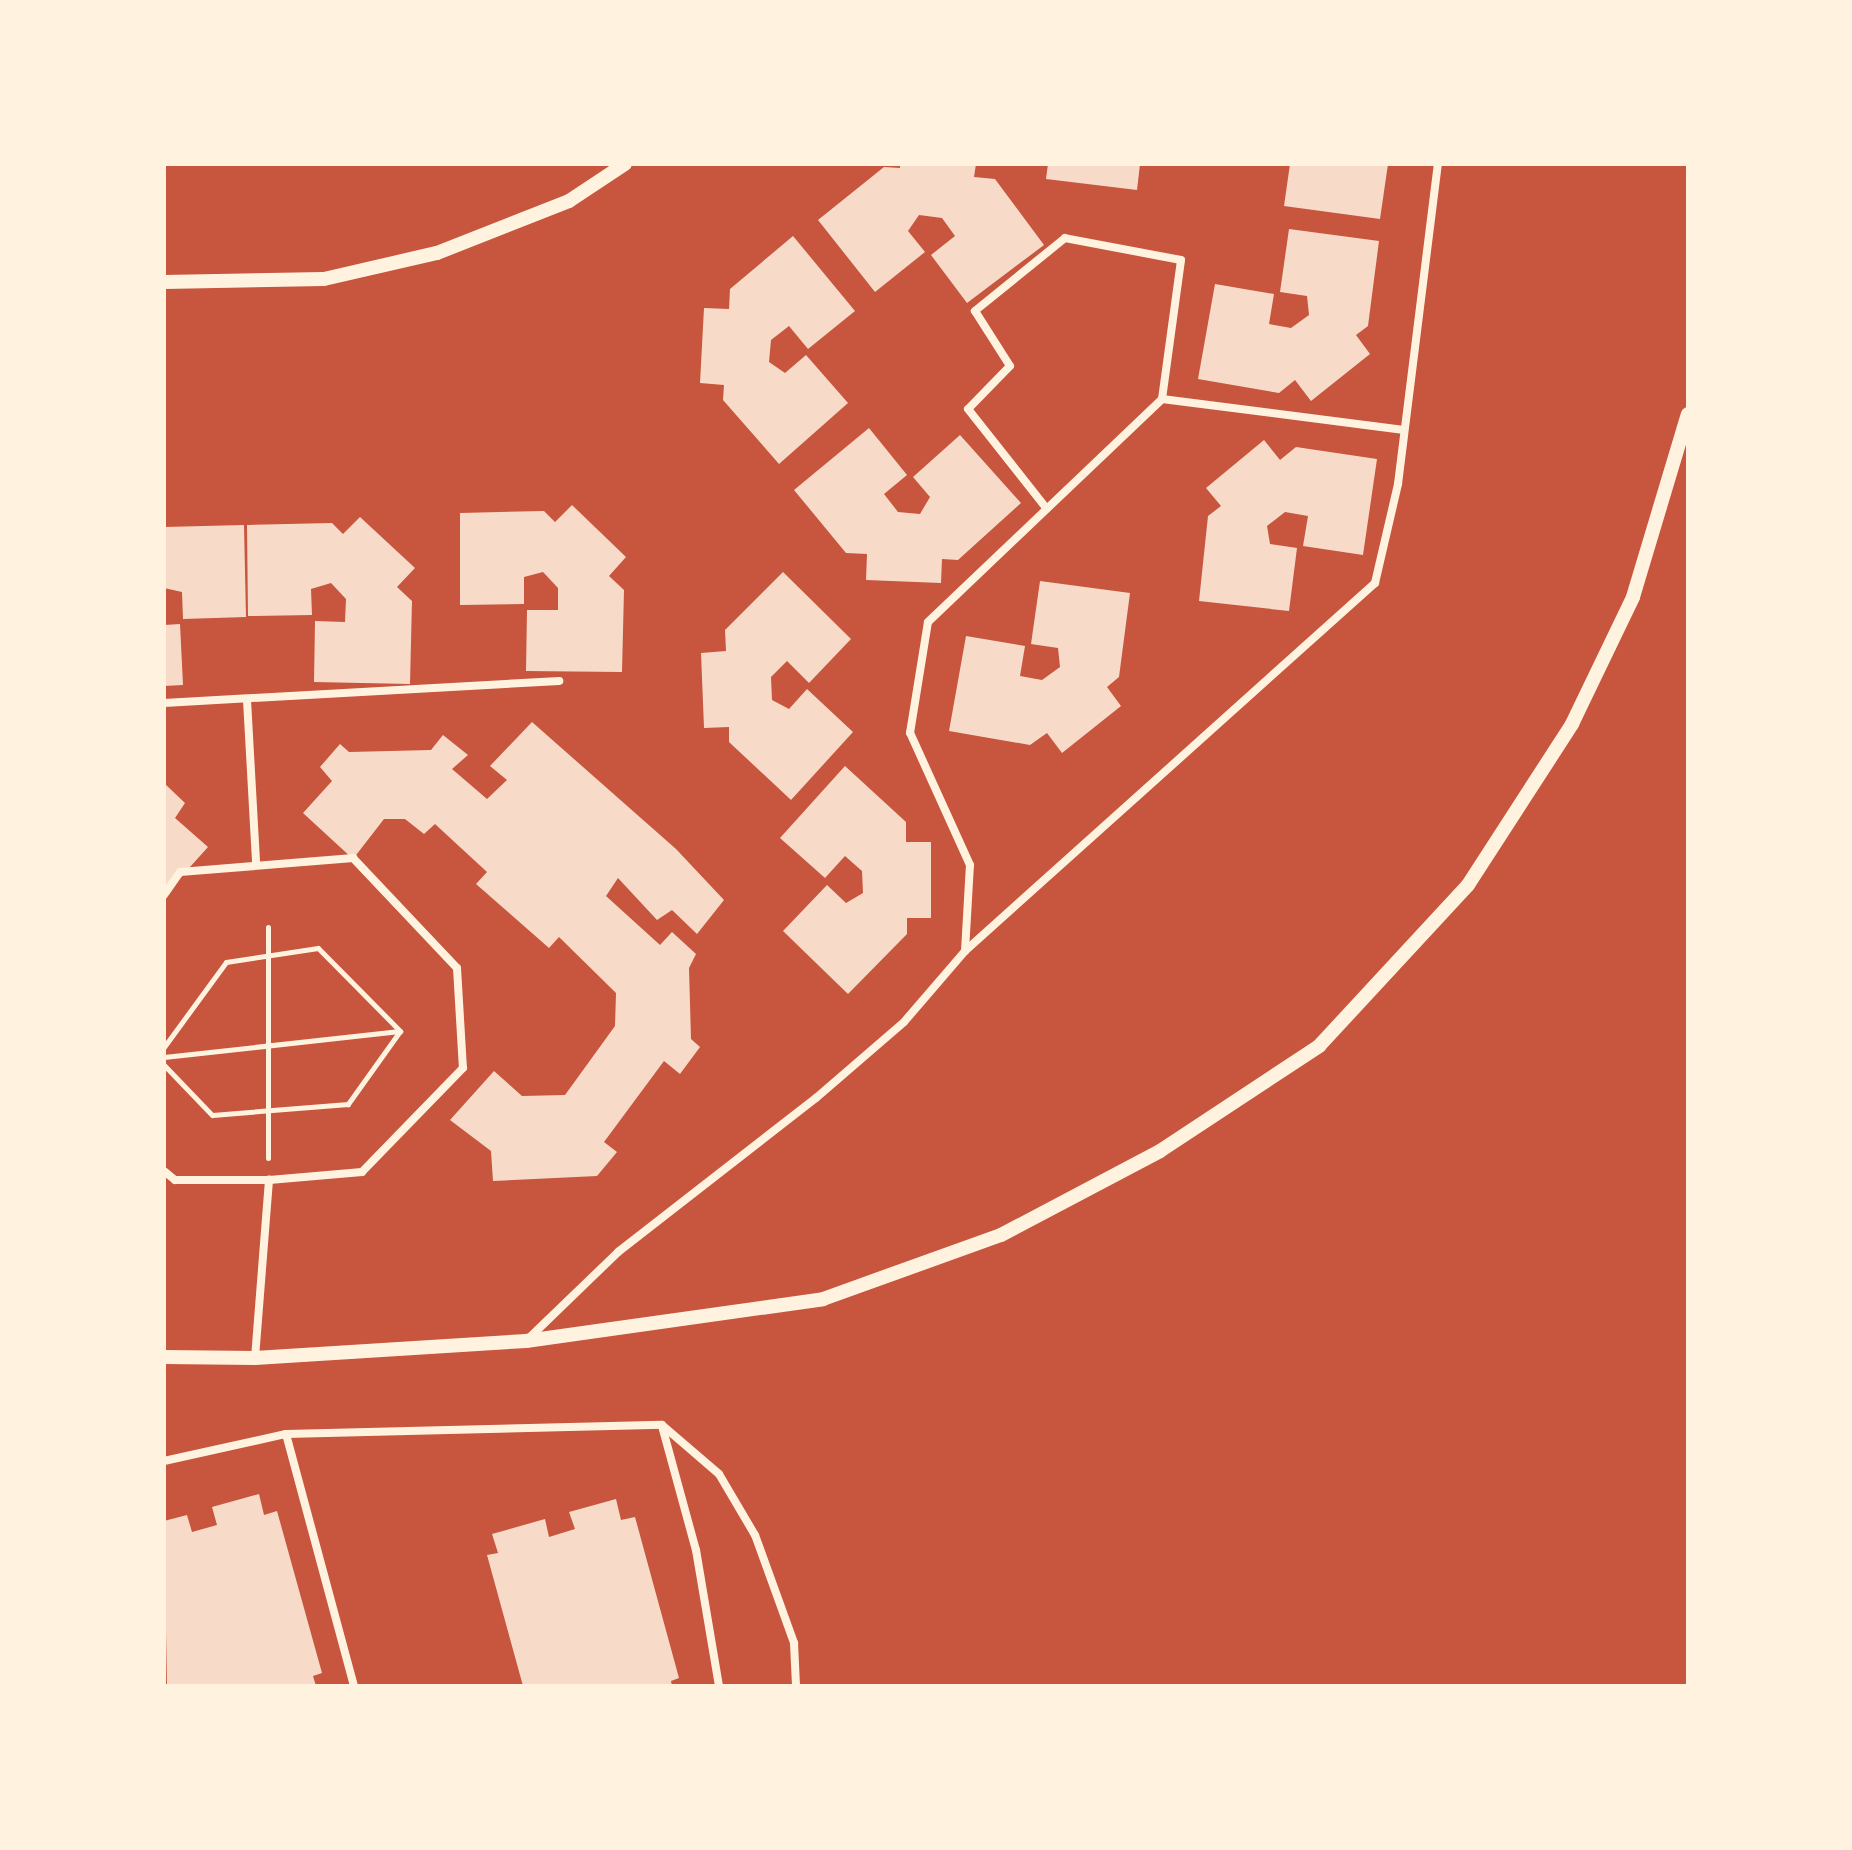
<!DOCTYPE html>
<html>
<head>
<meta charset="utf-8">
<style>
	body { margin:0 }
	#map { position:relative; width:1852px; height:1850px; overflow:hidden; background:#c8553d; font-family:"Libre Baskerville",serif }
	div>[style] { position:absolute }
	.building>* { inset:0; background:#f7dbc8 }
	.path>* { height:5px; margin:-2.5px; padding:0 2.5px; transform-origin:2.5px; border-radius:2.5px; background:#fff3e0 }
	.minor>* { height:8px; margin:-4px; padding:0 4px; transform-origin:4px; border-radius:4px; background:#fff3e0 }
	.tertiary>* { height:14px; margin:-7px; padding:0 7px; transform-origin:7px; border-radius:7px; background:#fff3e0 }
	span { translate:-50% -50%; white-space:nowrap; text-align:center; line-height:1.15; -webkit-text-stroke:6px #fff3e0; paint-order:stroke }
	.frame { position:absolute; inset:0; border:166px solid #fff3e0; pointer-events:none }
</style>
</head>
<body>
<div id="map">
	<div class="building">
		<div style="clip-path:polygon(900px 164px,976px 164px,974px 177px,995px 179px,1044px 245px,967px 303px,931px 255px,955px 236px,942px 218px,919px 215px,908px 231px,925px 252px,875px 292px,818px 220px,884px 167px,900px 168px)"></div>
		<div style="clip-path:polygon(1048px 164px,1140px 164px,1137px 190px,1046px 179px)"></div>
		<div style="clip-path:polygon(1290px 164px,1388px 164px,1380px 219px,1284px 206px)"></div>
		<div style="clip-path:polygon(1289px 229px,1379px 241px,1368px 326px,1356px 335px,1370px 354px,1311px 401px,1295px 380px,1279px 393px,1198px 379px,1215px 284px,1274px 294px,1269px 324px,1291px 328px,1309px 315px,1307px 296px,1280px 292px)"></div>
		<div style="clip-path:polygon(793px 236px,855px 311px,808px 349px,789px 326px,771px 340px,769px 362px,785px 373px,806px 355px,848px 403px,779px 464px,723px 400px,724px 385px,700px 383px,704px 308px,729px 309px,730px 289px)"></div>
		<div style="clip-path:polygon(869px 428px,907px 475px,884px 494px,898px 512px,920px 514px,930px 497px,913px 477px,960px 435px,1021px 503px,958px 560px,942px 559px,941px 583px,866px 580px,867px 554px,846px 553px,794px 490px)"></div>
		<div style="clip-path:polygon(1264px 440px,1280px 460px,1296px 447px,1377px 459px,1363px 555px,1303px 546px,1308px 516px,1285px 512px,1267px 526px,1270px 544px,1297px 548px,1289px 611px,1199px 601px,1208px 516px,1221px 506px,1206px 488px)"></div>
		<div style="clip-path:polygon(572px 505px,626px 557px,609px 576px,624px 590px,622px 672px,526px 671px,527px 610px,558px 610px,558px 588px,543px 572px,524px 577px,524px 604px,460px 605px,460px 513px,544px 511px,555px 522px)"></div>
		<div style="clip-path:polygon(360px 517px,415px 568px,397px 587px,412px 601px,410px 684px,314px 682px,315px 621px,345px 622px,346px 599px,331px 583px,311px 589px,312px 615px,248px 616px,247px 525px,332px 523px,343px 534px)"></div>
		<div style="clip-path:polygon(244px 525px,246px 617px,183px 619px,182px 592px,164px 588px,164px 527px)"></div>
		<div style="clip-path:polygon(783px 572px,851px 639px,809px 683px,787px 661px,771px 677px,772px 700px,789px 709px,807px 689px,853px 732px,791px 800px,729px 742px,729px 727px,704px 728px,701px 653px,726px 651px,725px 630px)"></div>
		<div style="clip-path:polygon(1040px 581px,1130px 593px,1119px 677px,1107px 687px,1121px 706px,1062px 753px,1047px 733px,1030px 745px,949px 731px,966px 636px,1025px 646px,1020px 676px,1042px 680px,1060px 667px,1058px 648px,1031px 644px)"></div>
		<div style="clip-path:polygon(180px 624px,183px 685px,164px 686px,164px 625px)"></div>
		<div style="clip-path:polygon(532px 722px,676px 849px,724px 900px,697px 934px,672px 910px,657px 920px,618px 878px,606px 896px,660px 945px,672px 932px,696px 954px,689px 968px,691px 1039px,700px 1047px,680px 1074px,664px 1061px,604px 1142px,617px 1152px,597px 1176px,493px 1181px,491px 1151px,450px 1120px,494px 1071px,522px 1096px,565px 1095px,615px 1026px,616px 993px,559px 937px,549px 948px,476px 884px,487px 872px,435px 824px,424px 834px,405px 819px,384px 819px,353px 859px,303px 813px,332px 781px,320px 767px,340px 744px,349px 752px,431px 750px,443px 735px,468px 755px,452px 769px,487px 799px,507px 780px,490px 766px)"></div>
		<div style="clip-path:polygon(845px 766px,906px 822px,906px 842px,931px 842px,931px 918px,907px 918px,907px 934px,848px 994px,783px 931px,827px 885px,846px 903px,863px 893px,862px 871px,845px 856px,825px 878px,780px 838px)"></div>
		<div style="clip-path:polygon(164px 783px,185px 803px,175px 818px,208px 847px,164px 896px)"></div>
		<div style="clip-path:polygon(259px 1494px,264px 1515px,277px 1511px,322px 1673px,313px 1676px,316px 1686px,167px 1686px,164px 1521px,187px 1515px,192px 1532px,217px 1525px,212px 1507px)"></div>
		<div style="clip-path:polygon(616px 1499px,621px 1520px,635px 1517px,679px 1678px,671px 1681px,672px 1686px,523px 1686px,487px 1555px,498px 1553px,492px 1534px,545px 1519px,549px 1537px,575px 1529px,569px 1512px)"></div>
	</div>
	<div class="path">
		<div style="left:268px;top:927px;width:231px;rotate:90deg"></div>
		<div style="left:164px;top:1047px;width:105px;rotate:-53.9deg"></div>
		<div style="left:226px;top:962px;width:93px;rotate:-8.7deg"></div>
		<div style="left:318px;top:948px;width:117px;rotate:45.3deg"></div>
		<div style="left:400px;top:1031px;width:90px;rotate:125.5deg"></div>
		<div style="left:348px;top:1104px;width:136px;rotate:175.4deg"></div>
		<div style="left:212px;top:1115px;width:69px;rotate:-133.8deg"></div>
		<div style="left:164px;top:1057px;width:237px;rotate:-6.3deg"></div>
	</div>
	<div class="minor">
		<div style="left:1162px;top:399px;width:244px;rotate:7.3deg"></div>
		<div style="left:247px;top:700px;width:163px;rotate:86.8deg"></div>
		<div style="left:164px;top:703px;width:396px;rotate:-3.2deg"></div>
		<div style="left:164px;top:895px;width:28px;rotate:-55deg"></div>
		<div style="left:180px;top:872px;width:174px;rotate:-4.6deg"></div>
		<div style="left:353px;top:858px;width:151px;rotate:46.6deg"></div>
		<div style="left:457px;top:968px;width:100px;rotate:86.6deg"></div>
		<div style="left:463px;top:1068px;width:145px;rotate:134.2deg"></div>
		<div style="left:362px;top:1172px;width:93px;rotate:175.1deg"></div>
		<div style="left:269px;top:1180px;width:94px;rotate:180deg"></div>
		<div style="left:175px;top:1180px;width:14px;rotate:-141deg"></div>
		<div style="left:965px;top:951px;width:551px;rotate:-41.91deg"></div>
		<div style="left:1375px;top:583px;width:102px;rotate:-76.9deg"></div>
		<div style="left:1398px;top:484px;width:322px;rotate:-82.9deg"></div>
		<div style="left:527px;top:1340px;width:127px;rotate:-44deg"></div>
		<div style="left:618px;top:1252px;width:251px;rotate:-37.9deg"></div>
		<div style="left:816px;top:1098px;width:116px;rotate:-40.8deg"></div>
		<div style="left:904px;top:1022px;width:94px;rotate:-49.3deg"></div>
		<div style="left:965px;top:951px;width:86px;rotate:-86.7deg"></div>
		<div style="left:970px;top:865px;width:145px;rotate:-114.4deg"></div>
		<div style="left:910px;top:733px;width:112px;rotate:-80.8deg"></div>
		<div style="left:928px;top:622px;width:323px;rotate:-43.6deg"></div>
		<div style="left:1162px;top:399px;width:140px;rotate:-82.2deg"></div>
		<div style="left:1181px;top:260px;width:118px;rotate:-169.3deg"></div>
		<div style="left:1065px;top:238px;width:116px;rotate:141deg"></div>
		<div style="left:975px;top:311px;width:65px;rotate:57.5deg"></div>
		<div style="left:1010px;top:366px;width:60px;rotate:134.3deg"></div>
		<div style="left:968px;top:409px;width:127px;rotate:51.7deg"></div>
		<div style="left:255px;top:1358px;width:179px;rotate:-85.5deg"></div>
		<div style="left:662px;top:1426px;width:129px;rotate:74.7deg"></div>
		<div style="left:696px;top:1550px;width:138px;rotate:80.4deg"></div>
		<div style="left:286px;top:1434px;width:261px;rotate:74.9deg"></div>
		<div style="left:164px;top:1461px;width:125px;rotate:-12.5deg"></div>
		<div style="left:286px;top:1434px;width:376px;rotate:-1.4deg"></div>
		<div style="left:662px;top:1425px;width:75px;rotate:40.7deg"></div>
		<div style="left:719px;top:1474px;width:71px;rotate:59.5deg"></div>
		<div style="left:755px;top:1535px;width:115px;rotate:70.1deg"></div>
		<div style="left:794px;top:1643px;width:43px;rotate:87.3deg"></div>
	</div>
	<div class="tertiary">
		<div style="left:164px;top:282px;width:160px;rotate:-1.1deg"></div>
		<div style="left:324px;top:279px;width:116px;rotate:-13deg"></div>
		<div style="left:437px;top:253px;width:142px;rotate:-21.5deg"></div>
		<div style="left:569px;top:201px;width:67px;rotate:-33.5deg"></div>
		<div style="left:164px;top:1357px;width:91px;rotate:0.6deg"></div>
		<div style="left:255px;top:1358px;width:272px;rotate:-3.6deg"></div>
		<div style="left:526px;top:1341px;width:300px;rotate:-8deg"></div>
		<div style="left:823px;top:1299px;width:189px;rotate:-19.8deg"></div>
		<div style="left:1001px;top:1235px;width:180px;rotate:-27.8deg"></div>
		<div style="left:1160px;top:1151px;width:191px;rotate:-33.4deg"></div>
		<div style="left:1319px;top:1046px;width:219px;rotate:-47.2deg"></div>
		<div style="left:1468px;top:885px;width:192px;rotate:-57.1deg"></div>
		<div style="left:1572px;top:724px;width:141px;rotate:-64.3deg"></div>
		<div style="left:1633px;top:597px;width:191px;rotate:-73.3deg"></div>
	</div>
	<div class="frame"></div>
</div>
</body>
</html>
